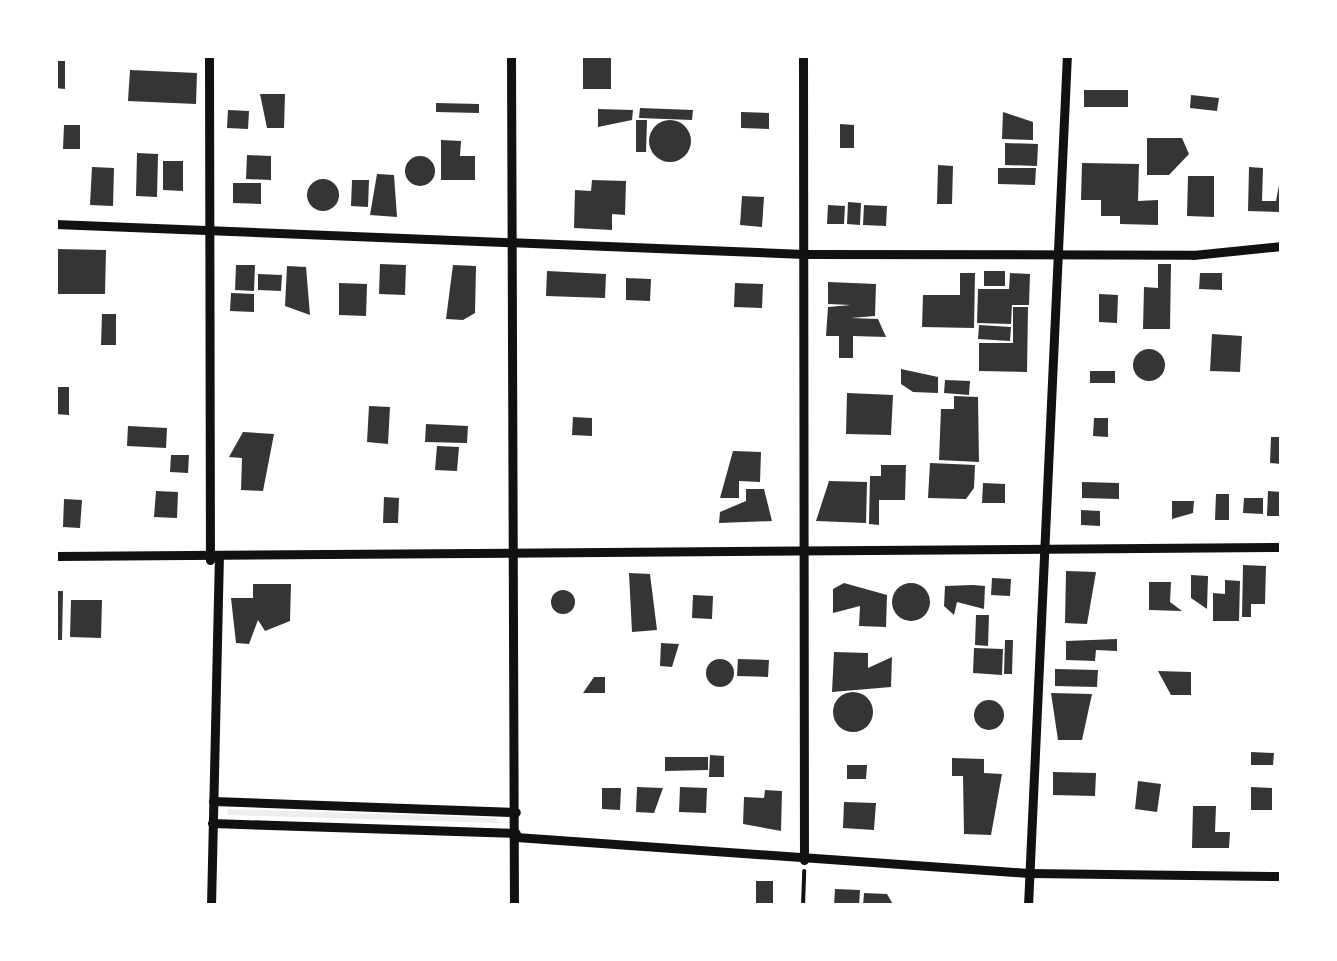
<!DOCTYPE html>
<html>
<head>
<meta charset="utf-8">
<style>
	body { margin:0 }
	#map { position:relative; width:1337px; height:961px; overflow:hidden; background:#fff; font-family:"Times New Roman",serif }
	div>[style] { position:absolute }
	.green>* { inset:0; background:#eee }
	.building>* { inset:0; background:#353535 }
	.round { border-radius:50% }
	.path>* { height:4px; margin:-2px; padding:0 2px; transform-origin:2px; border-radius:2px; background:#111 }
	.minor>* { height:9px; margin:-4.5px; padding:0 4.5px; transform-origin:4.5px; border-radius:4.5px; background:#111 }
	span { translate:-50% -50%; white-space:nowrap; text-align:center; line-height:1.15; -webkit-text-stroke:8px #fff; paint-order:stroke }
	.frame { position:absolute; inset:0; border:58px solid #fff; pointer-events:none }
</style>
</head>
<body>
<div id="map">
	<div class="green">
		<div style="clip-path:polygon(228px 809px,496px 818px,499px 823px,227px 815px)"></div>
	</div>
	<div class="building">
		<div style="clip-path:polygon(583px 55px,611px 55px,611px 89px,583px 89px)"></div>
		<div style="clip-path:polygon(55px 61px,65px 61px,65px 89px,55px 88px)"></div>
		<div style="clip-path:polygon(130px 70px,197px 73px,196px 104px,128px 101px)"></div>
		<div style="clip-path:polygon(1084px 90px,1128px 90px,1128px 107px,1084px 107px)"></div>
		<div style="clip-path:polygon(260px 94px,285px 94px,284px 128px,267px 128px)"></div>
		<div style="clip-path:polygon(1191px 95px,1219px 98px,1217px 111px,1190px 108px)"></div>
		<div style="clip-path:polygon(436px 103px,479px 104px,479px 113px,436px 112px)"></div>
		<div style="clip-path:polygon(640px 108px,693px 110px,692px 120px,639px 118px)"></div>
		<div style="clip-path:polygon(598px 109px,633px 110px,632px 120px,598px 127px)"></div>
		<div style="clip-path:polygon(228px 110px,249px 111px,248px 129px,227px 128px)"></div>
		<div style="clip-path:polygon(741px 112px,769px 113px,769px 129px,741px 128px)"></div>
		<div style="clip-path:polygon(1003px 112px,1033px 122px,1033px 140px,1002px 139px)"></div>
		<div class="round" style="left:649px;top:120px;width:42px;height:42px"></div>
		<div style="clip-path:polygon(636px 120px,647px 120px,646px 152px,636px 152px)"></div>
		<div style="clip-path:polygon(840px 124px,854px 125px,854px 148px,840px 148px)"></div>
		<div style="clip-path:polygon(64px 125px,80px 125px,80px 149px,63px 149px)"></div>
		<div style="clip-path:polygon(1147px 138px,1182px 138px,1189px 154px,1169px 175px,1147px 175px)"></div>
		<div style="clip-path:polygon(441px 140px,461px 141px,460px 156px,475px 156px,475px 180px,441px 180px)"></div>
		<div style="clip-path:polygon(1005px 143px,1038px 144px,1037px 166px,1005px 165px)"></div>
		<div style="clip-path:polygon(137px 153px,158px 154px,157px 197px,136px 196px)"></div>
		<div style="clip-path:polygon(247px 155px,271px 156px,271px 180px,246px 179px)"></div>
		<div class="round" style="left:405px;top:156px;width:30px;height:30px"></div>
		<div style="clip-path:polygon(163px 161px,183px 161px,183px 191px,163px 190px)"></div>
		<div style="clip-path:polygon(1082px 163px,1139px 164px,1138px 201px,1158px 200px,1158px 225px,1120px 224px,1120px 216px,1101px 216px,1101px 200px,1081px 200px)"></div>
		<div style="clip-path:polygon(938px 165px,953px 166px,952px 204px,937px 204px)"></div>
		<div style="clip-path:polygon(92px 167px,114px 168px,113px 206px,90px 205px)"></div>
		<div style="clip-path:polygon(1249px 167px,1263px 168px,1262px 201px,1276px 201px,1282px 169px,1282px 212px,1248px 211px)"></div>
		<div style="clip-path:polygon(998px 168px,1036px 168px,1035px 185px,998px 184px)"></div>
		<div style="clip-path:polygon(377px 174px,394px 175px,397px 217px,370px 215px)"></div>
		<div style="clip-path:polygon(1188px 176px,1214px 176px,1214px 217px,1187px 216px)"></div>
		<div class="round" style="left:307px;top:179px;width:32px;height:32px"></div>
		<div style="clip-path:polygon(352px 180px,369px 180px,368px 207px,351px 206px)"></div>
		<div style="clip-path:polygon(592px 180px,626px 181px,625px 215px,612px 214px,612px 230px,574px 228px,575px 190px,591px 191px)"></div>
		<div style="clip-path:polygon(233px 183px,261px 183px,261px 204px,233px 203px)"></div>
		<div style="clip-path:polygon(742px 196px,764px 197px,762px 227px,740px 225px)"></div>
		<div style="clip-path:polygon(848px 202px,861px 203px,860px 225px,847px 224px)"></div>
		<div style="clip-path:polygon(828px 205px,845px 206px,844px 224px,827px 224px)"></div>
		<div style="clip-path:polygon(864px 205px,887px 206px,886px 226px,863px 225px)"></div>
		<div style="clip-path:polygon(55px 249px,106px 250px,105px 294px,55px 294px)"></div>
		<div style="clip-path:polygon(380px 264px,406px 265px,405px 295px,379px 294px)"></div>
		<div style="clip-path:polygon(1158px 264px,1171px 264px,1170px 329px,1143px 329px,1144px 287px,1158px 288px)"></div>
		<div style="clip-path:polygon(236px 265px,255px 265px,254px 291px,235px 290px)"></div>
		<div style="clip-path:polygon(453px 265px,476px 266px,475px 313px,463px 320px,446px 319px)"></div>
		<div style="clip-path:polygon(287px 266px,306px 267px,310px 315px,285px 306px)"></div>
		<div style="clip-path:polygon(547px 271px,606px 274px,605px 298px,546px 296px)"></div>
		<div style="clip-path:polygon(984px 271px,1005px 271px,1005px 286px,984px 286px)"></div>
		<div style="clip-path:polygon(960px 273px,975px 273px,974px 328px,922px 327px,923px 295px,960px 295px)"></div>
		<div style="clip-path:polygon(1010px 273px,1030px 274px,1029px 305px,1012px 305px,1011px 324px,977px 323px,978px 289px,1009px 289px)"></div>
		<div style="clip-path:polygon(1200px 273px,1222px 273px,1222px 290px,1199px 289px)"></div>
		<div style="clip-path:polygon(258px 274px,282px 275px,281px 291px,258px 290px)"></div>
		<div style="clip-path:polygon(626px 278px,651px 279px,650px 301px,626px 300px)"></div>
		<div style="clip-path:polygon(828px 282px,876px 284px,875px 316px,851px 318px,878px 319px,886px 337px,853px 336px,853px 358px,839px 358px,839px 336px,826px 336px,828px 307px,851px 305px,828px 304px)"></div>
		<div style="clip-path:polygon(339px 283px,367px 284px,366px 316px,339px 315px)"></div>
		<div style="clip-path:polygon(735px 283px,763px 284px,762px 308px,734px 307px)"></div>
		<div style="clip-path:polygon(231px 293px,254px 294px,254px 312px,230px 311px)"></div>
		<div style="clip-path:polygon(1099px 294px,1118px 295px,1117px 323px,1099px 322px)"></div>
		<div style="clip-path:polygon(1013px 307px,1028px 307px,1027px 372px,979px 371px,979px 343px,1013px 343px)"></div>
		<div style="clip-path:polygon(102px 314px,116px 314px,116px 345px,101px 345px)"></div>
		<div style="clip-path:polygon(979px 325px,1011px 327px,1010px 341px,978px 339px)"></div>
		<div style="clip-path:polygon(1212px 334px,1242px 336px,1240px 372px,1210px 371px)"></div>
		<div class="round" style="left:1133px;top:349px;width:32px;height:32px"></div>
		<div style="clip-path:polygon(901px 369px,938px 377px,938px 393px,913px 392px,901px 384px)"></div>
		<div style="clip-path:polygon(1090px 371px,1115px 371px,1115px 383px,1090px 383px)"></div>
		<div style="clip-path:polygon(945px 380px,970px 381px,969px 395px,944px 393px)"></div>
		<div style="clip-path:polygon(55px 387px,69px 387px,69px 415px,55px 414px)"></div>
		<div style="clip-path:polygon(847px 393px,893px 395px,891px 435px,846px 434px)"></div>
		<div style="clip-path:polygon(954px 396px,978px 397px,979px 462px,939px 460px,941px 409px,954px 409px)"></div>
		<div style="clip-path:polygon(369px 406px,390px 407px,388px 444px,367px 442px)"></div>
		<div style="clip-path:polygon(573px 417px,592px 418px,592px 436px,572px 435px)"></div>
		<div style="clip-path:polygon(1094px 418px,1108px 418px,1108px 437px,1093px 436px)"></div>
		<div style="clip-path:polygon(426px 424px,468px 426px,467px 443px,425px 442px)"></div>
		<div style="clip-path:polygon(128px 426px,167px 428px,166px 448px,127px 446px)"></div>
		<div style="clip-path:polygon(243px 432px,274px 434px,263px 491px,241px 490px,242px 458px,229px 457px)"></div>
		<div style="clip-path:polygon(1271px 437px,1282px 437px,1282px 464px,1270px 463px)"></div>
		<div style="clip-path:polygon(437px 446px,459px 447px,457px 471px,435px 470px)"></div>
		<div style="clip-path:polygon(733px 451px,761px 452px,760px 482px,739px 481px,739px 498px,720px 498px)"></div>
		<div style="clip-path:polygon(171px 455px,189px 455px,188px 473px,170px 472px)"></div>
		<div style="clip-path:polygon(930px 463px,975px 465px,974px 488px,966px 499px,928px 498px)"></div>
		<div style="clip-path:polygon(881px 465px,906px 465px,905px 500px,879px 500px,879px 525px,869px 524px,870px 476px,881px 476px)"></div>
		<div style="clip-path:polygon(829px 481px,867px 482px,866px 523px,816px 521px)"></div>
		<div style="clip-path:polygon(1082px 482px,1119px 483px,1119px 499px,1082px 498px)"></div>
		<div style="clip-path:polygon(983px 483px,1005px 484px,1005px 503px,982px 503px)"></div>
		<div style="clip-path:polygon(746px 489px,764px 489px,772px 521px,719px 523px,720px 512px,746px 501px)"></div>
		<div style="clip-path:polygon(156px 491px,178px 492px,177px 518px,154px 517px)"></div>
		<div style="clip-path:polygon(1268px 491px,1282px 492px,1282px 516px,1267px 516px)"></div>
		<div style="clip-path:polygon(1216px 494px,1229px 494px,1229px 520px,1215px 520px)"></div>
		<div style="clip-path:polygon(384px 497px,399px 498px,398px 523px,383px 523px)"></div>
		<div style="clip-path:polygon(1244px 498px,1263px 498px,1263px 514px,1243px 513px)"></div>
		<div style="clip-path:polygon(64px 499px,82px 500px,80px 528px,63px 527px)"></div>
		<div style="clip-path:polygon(1172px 501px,1194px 501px,1193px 513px,1172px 519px)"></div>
		<div style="clip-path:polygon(1081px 510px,1100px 511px,1100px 526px,1081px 525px)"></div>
		<div style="clip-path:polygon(1243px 565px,1266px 566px,1265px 604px,1251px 604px,1251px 617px,1242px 617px)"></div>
		<div style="clip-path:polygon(1066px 571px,1096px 572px,1087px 624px,1065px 623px)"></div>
		<div style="clip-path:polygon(629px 573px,650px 574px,657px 630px,632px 632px)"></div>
		<div style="clip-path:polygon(1191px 575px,1208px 576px,1207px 609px,1191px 598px)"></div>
		<div style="clip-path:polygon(992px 578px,1011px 579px,1010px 596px,991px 595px)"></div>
		<div style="clip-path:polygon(1225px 580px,1240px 581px,1239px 621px,1213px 621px,1213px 593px,1225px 594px)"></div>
		<div style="clip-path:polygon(1149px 582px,1171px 582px,1170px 602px,1182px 611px,1149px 610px)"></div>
		<div class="round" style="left:892px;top:583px;width:38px;height:38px"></div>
		<div style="clip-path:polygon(844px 583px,887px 595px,886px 627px,859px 626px,860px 606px,833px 613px,833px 589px)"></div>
		<div style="clip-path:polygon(253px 584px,291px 584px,290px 621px,265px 631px,258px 620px,249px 644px,236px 643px,231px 598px,253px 598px)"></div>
		<div style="clip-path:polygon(973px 585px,985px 586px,984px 609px,957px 602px,954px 615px,944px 606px,945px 586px)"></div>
		<div class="round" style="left:551px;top:590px;width:24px;height:24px"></div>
		<div style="clip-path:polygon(55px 591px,63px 591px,62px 640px,55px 640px)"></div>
		<div style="clip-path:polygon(693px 595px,713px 596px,712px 619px,692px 618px)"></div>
		<div style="clip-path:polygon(71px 600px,102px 600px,101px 638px,70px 637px)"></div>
		<div style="clip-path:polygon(976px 615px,989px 615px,988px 646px,975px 645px)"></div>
		<div style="clip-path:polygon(1117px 639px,1117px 651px,1096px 650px,1095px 661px,1066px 660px,1066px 641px)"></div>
		<div style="clip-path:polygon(1005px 640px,1013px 640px,1012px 674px,1004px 674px)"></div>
		<div style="clip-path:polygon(661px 643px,679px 644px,672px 667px,660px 666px)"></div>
		<div style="clip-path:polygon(974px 648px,1003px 649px,1002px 675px,973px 673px)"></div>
		<div style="clip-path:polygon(834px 652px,868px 653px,868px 668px,892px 657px,891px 687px,832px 692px)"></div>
		<div style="clip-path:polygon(738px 659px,769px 660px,768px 677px,737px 676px)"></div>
		<div class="round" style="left:706px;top:659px;width:28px;height:28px"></div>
		<div style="clip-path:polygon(1055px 669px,1098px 670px,1097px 687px,1055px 686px)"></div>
		<div style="clip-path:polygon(1158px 671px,1191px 672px,1191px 695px,1171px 695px)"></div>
		<div style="clip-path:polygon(594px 677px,605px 677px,605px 693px,583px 693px)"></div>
		<div class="round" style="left:833px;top:692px;width:40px;height:40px"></div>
		<div style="clip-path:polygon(1051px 693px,1092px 694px,1082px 740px,1058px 740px)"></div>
		<div class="round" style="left:974px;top:700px;width:30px;height:30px"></div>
		<div style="clip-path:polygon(1251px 752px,1274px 753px,1273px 765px,1251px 765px)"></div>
		<div style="clip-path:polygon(710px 755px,724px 756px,724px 777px,709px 777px)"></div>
		<div style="clip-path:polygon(665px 757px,708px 757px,708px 770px,665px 771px)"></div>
		<div style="clip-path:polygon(952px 758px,984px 759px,984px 773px,1002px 774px,991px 835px,964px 834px,963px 776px,952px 776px)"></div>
		<div style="clip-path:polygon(847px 765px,867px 765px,866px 779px,847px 779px)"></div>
		<div style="clip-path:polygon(1053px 772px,1096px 773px,1095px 796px,1053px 795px)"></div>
		<div style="clip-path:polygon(1138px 781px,1161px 784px,1157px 812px,1135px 809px)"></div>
		<div style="clip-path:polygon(637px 787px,663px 788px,654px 813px,636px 812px)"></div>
		<div style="clip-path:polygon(680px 787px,707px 788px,706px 813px,679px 812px)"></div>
		<div style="clip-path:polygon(1251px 787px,1272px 788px,1272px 810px,1251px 810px)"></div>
		<div style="clip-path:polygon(602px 788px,621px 788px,620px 810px,602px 809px)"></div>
		<div style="clip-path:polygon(765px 790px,782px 791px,781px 831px,743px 824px,744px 797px,764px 798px)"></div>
		<div style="clip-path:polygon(844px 802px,876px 803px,874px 830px,843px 828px)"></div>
		<div style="clip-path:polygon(1193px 806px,1216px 806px,1215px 832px,1230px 832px,1229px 848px,1192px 848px)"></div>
		<div style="clip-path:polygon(756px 881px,773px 881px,773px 906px,756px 906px)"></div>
		<div style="clip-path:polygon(835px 889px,860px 890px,859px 906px,834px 906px)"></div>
		<div style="clip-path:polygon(864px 893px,887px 894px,894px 906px,863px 906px)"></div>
	</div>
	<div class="path">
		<div style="left:803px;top:906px;width:35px;rotate:-88deg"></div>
	</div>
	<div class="minor">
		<div style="left:209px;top:55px;width:505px;rotate:89.89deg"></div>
		<div style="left:511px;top:55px;width:851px;rotate:89.8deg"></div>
		<div style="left:803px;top:55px;width:805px;rotate:89.93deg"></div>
		<div style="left:55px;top:224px;width:750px;rotate:2.29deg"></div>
		<div style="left:804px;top:254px;width:389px;rotate:0.1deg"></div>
		<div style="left:1193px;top:255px;width:89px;rotate:-5.8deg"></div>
		<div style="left:55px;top:556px;width:1227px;rotate:-0.42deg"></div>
		<div style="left:213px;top:801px;width:303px;rotate:2.1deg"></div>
		<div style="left:212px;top:823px;width:304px;rotate:1.9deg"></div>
		<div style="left:516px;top:837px;width:513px;rotate:4.02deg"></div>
		<div style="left:1028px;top:873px;width:254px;rotate:0.7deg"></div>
		<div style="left:211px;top:906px;width:346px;rotate:-88.7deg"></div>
		<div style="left:1028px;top:906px;width:852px;rotate:-87.38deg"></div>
	</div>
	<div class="frame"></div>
</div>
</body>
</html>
